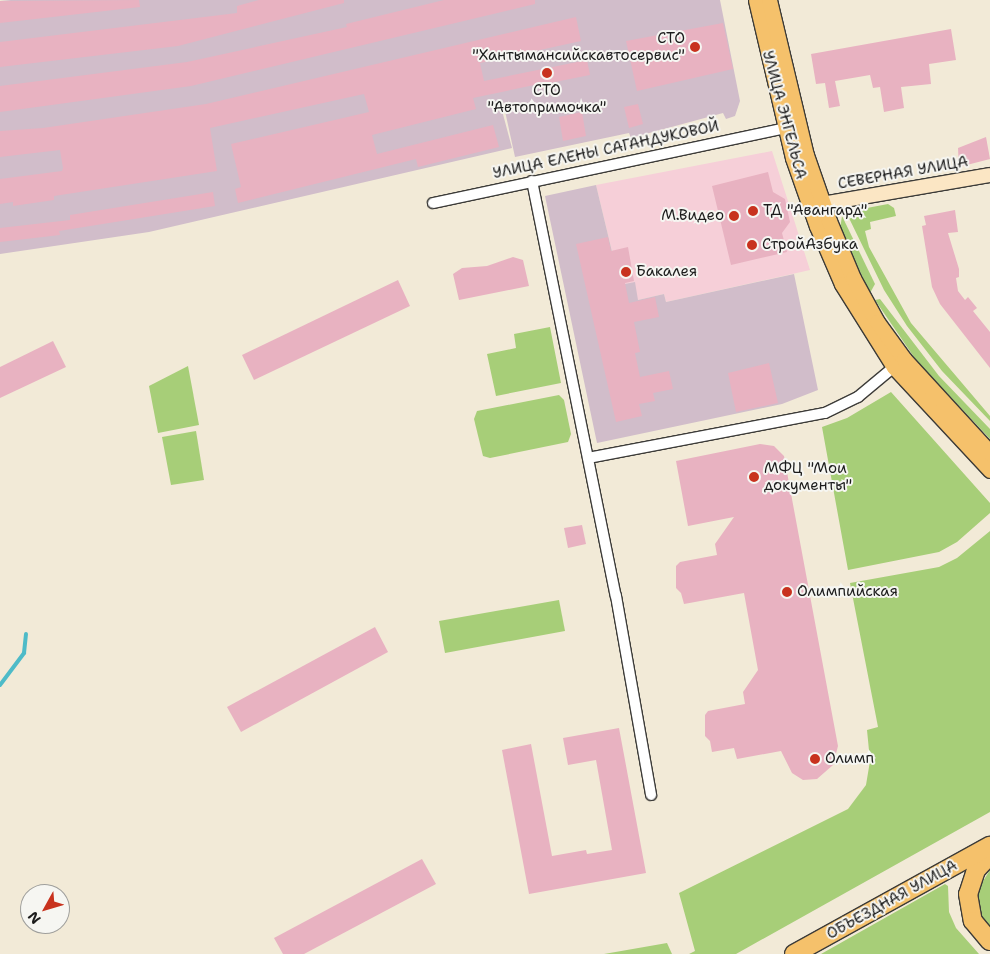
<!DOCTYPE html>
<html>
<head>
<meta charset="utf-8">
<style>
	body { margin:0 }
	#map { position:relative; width:990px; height:954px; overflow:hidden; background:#f2ead7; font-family:"Shantell Sans",sans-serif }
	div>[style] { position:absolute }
	.built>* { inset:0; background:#f6cfd8 }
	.industrial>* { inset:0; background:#d1bdca }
	.green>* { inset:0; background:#a7ce78 }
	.stream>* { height:4px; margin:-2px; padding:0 2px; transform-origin:2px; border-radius:2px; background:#4ebbc8 }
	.building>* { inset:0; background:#e8b2c1 }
	.roads { filter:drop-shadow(1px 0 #3c3b38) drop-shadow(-1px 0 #3c3b38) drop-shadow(0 1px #3c3b38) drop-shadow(0 -1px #3c3b38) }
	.street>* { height:10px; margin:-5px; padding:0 5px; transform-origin:5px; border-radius:5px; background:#fff }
	.secondary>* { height:14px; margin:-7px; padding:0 7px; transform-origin:7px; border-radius:7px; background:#fbe6c4 }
	.primary>* { height:15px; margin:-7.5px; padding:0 7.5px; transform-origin:7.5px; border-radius:7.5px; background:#f5c16b }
	.highway>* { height:18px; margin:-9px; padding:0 9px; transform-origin:9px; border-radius:9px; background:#f5c16b }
	.dots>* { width:14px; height:14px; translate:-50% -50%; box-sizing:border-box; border:2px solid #f6f6f2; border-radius:50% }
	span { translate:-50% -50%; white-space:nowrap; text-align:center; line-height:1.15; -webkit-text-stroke:4px #f6f6f2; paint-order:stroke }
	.poi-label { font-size:15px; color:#1c1c1c }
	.right { translate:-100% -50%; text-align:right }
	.left { translate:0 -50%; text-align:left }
	.street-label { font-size:15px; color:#1c1c1c }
	.north { position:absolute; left:20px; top:884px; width:50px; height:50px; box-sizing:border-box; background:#f6f6f2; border:1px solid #9f9f9c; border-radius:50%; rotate:231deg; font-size:14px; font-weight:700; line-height:20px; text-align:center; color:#1c1c1c }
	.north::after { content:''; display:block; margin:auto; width:18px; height:22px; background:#c8321e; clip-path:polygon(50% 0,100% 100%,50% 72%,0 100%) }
</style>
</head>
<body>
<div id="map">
	<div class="built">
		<div style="clip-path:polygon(772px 151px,810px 270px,666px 302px,664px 294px,638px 300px,620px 285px,596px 185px)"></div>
	</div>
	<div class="industrial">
		<div style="clip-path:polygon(11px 0,720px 0,740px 101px,735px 116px,726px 119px,723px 113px,631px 138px,629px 133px,515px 157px,503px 102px,500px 103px,512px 148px,149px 232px,0 254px,0 1px)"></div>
		<div style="clip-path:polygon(596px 185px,620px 285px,635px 282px,638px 300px,664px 294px,666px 302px,794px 274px,818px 390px,782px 404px,597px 443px,545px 196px)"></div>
	</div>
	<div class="green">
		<div style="clip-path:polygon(888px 204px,894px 208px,896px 216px,870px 222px,871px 229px,865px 231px,869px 247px,911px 323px,990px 416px,990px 421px,942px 371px,907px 326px,884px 290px,848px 216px,851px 211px)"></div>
		<div style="clip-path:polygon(842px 216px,875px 284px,870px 293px,840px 229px)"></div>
		<div style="clip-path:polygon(880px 299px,939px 376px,990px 429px,990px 439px,916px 360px,875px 300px)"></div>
		<div style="clip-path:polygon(550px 327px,561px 383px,496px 396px,487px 354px,516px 348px,514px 334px)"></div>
		<div style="clip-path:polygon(188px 366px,199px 425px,158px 433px,149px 386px)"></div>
		<div style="clip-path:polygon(891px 392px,990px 503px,990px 513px,957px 542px,939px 552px,848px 570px,822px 427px,847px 418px)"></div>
		<div style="clip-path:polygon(559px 395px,564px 400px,571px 434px,568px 442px,490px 458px,483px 456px,474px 419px,477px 411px)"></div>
		<div style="clip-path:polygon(196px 431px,204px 480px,171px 485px,162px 437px)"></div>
		<div style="clip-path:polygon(990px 531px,990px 812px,736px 954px,689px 954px,695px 951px,679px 893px,848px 809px,866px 785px,870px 761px,867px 730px,878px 727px,850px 583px,939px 567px,957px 558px)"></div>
		<div style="clip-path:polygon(559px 600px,565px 631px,445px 653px,439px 621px)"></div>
		<div style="clip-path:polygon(990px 870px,990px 929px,980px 915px,977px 900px,980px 886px)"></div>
		<div style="clip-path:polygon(945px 884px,948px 886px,949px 912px,956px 928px,979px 954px,821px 954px)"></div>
		<div style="clip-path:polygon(667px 943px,672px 954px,604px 954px)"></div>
	</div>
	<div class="stream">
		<div style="left:0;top:685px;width:40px;rotate:-53deg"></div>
		<div style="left:24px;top:653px;width:19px;rotate:-84deg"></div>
	</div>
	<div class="building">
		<div style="clip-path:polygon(139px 0,140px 7px,0 23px,0 1px)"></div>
		<div style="clip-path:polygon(259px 0,344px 0,344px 3px,178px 46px,0 67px,0 42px,237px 13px,237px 6px)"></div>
		<div style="clip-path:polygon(444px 0,535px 0,535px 4px,191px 86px,0 112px,0 86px,187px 62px,347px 27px,346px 24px)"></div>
		<div style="clip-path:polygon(576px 17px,581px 41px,480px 63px,484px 81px,587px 60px,590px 75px,550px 83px,550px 87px,540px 89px,539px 84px,473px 98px,476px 109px,372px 135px,377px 154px,493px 125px,499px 147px,418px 167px,416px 159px,238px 203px,235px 189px,241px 187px,231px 144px,369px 112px,364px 94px,210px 128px,217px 171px,54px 196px,54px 200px,13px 206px,13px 202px,0 204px,0 179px,62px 171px,63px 168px,60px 150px,0 157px,0 131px,43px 128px,206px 104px)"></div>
		<div style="clip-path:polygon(723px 23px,733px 69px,637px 91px,626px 41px)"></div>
		<div style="clip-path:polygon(951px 29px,956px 60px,929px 64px,931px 84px,901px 87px,904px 108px,884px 112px,880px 87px,873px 88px,870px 75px,835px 81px,840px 106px,829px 108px,825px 83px,816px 84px,811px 54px)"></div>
		<div style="clip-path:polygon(638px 104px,643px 124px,629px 128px,624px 107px)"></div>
		<div style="clip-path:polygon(582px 112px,586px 136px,563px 141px,559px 117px)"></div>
		<div style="clip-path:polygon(986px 137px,990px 159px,959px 167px,958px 148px)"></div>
		<div style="clip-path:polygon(768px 172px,773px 192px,785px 199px,790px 222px,782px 233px,787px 252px,731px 265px,712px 186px)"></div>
		<div style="clip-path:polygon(213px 192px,215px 206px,59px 231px,60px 235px,0 242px,0 228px,70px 220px,70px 215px)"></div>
		<div style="clip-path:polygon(955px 210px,958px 232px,948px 233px,959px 269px,959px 277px,956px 278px,958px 291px,965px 300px,968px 297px,977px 308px,973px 311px,990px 332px,990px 368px,940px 304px,932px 287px,922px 226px,926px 225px,924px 216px)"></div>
		<div style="clip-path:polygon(608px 237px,611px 251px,628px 247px,634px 281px,625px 283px,629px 303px,655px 297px,659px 317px,634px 322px,640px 352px,635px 353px,640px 377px,669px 371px,673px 389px,653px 393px,655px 401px,639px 404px,642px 416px,616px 422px,576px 244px)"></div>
		<div style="clip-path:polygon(513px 257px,523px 260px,529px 286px,459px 300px,453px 274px,462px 268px,487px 266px)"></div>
		<div style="clip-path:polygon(398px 280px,410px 306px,254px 380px,242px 355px)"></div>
		<div style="clip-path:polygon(53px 341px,66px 367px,0 398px,0 367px)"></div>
		<div style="clip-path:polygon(769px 363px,778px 403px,736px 412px,728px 373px)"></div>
		<div style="clip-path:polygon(760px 444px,774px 446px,784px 456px,838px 746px,833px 765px,817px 779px,803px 780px,792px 773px,781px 751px,737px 759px,734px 748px,712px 752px,710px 741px,705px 736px,705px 715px,708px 711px,745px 704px,743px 692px,758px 670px,744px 593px,684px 604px,681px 593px,676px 588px,676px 566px,680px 562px,717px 555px,715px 544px,734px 517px,688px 526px,676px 461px)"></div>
		<div style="clip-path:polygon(582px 525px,586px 544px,568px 548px,564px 528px)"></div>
		<div style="clip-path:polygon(375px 627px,388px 652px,241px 732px,227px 707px)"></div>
		<div style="clip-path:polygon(619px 728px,646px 873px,529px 894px,502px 750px,531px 744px,552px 856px,586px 850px,587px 854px,612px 850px,596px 760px,568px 765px,563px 738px)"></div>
		<div style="clip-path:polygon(422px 859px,436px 884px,304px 954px,283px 954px,274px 938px)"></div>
	</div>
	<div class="roads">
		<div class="street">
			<div style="left:532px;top:181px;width:423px;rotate:78.6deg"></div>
			<div style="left:616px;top:596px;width:202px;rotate:80deg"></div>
			<div style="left:433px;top:203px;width:360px;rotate:-12deg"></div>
			<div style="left:588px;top:458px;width:241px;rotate:-10.8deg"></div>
			<div style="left:825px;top:413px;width:37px;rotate:-26deg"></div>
			<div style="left:858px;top:397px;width:47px;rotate:-39.8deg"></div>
		</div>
		<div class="secondary">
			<div style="left:822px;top:204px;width:170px;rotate:-9.8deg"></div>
		</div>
		<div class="primary">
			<div style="left:756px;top:0;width:162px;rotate:76.8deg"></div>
			<div style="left:793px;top:158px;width:72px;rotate:70.6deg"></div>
			<div style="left:817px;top:226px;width:63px;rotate:66.7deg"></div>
			<div style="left:842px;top:284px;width:98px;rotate:57.9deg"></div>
			<div style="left:894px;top:367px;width:141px;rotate:47deg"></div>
			<div style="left:769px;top:0;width:159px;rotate:76.6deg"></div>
			<div style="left:806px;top:155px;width:70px;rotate:70.8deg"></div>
			<div style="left:829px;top:221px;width:62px;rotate:67.2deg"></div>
			<div style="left:853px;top:278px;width:50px;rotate:61.4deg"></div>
			<div style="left:877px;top:322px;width:46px;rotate:53.9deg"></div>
			<div style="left:904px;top:359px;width:127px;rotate:47.5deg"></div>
		</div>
		<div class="highway">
			<div style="left:990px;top:855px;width:21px;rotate:133deg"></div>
			<div style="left:976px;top:870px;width:25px;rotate:108deg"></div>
			<div style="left:968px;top:894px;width:27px;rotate:80deg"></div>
			<div style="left:973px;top:921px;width:26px;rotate:50deg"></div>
			<div style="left:794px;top:954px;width:224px;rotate:-28.9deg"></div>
		</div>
	</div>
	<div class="dots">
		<div style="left:695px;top:47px;background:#c8321e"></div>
		<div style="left:547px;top:73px;background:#c8321e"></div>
		<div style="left:753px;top:211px;background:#c8321e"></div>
		<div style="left:734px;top:216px;background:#c8321e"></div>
		<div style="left:752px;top:245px;background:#c8321e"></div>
		<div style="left:626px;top:272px;background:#c8321e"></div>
		<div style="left:754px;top:477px;background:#c8321e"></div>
		<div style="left:787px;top:592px;background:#c8321e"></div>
		<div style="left:815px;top:759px;background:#c8321e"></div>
	</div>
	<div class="poi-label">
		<span class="right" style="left:685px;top:47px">СТО<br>"Хантымансийскавтосервис"</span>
		<span style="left:547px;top:99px">СТО<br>"Автопримочка"</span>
		<span class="left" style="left:763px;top:211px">ТД "Авангард"</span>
		<span class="right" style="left:724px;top:216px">М.Видео</span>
		<span class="left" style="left:762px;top:245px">СтройАзбука</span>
		<span class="left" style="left:636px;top:272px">Бакалея</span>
		<span class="left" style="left:764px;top:477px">МФЦ "Мои<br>документы"</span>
		<span class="left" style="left:797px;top:592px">Олимпийская</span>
		<span class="left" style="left:825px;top:759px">Олимп</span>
	</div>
	<div class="street-label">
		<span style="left:784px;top:115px;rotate:75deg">УЛИЦА ЭНГЕЛЬСА</span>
		<span style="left:606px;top:150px;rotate:-12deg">УЛИЦА ЕЛЕНЫ САГАНДУКОВОЙ</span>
		<span style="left:903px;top:173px;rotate:-10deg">СЕВЕРНАЯ УЛИЦА</span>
		<span style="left:892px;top:900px;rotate:-29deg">ОБЪЕЗДНАЯ УЛИЦА</span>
	</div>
	<div class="north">N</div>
</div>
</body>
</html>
